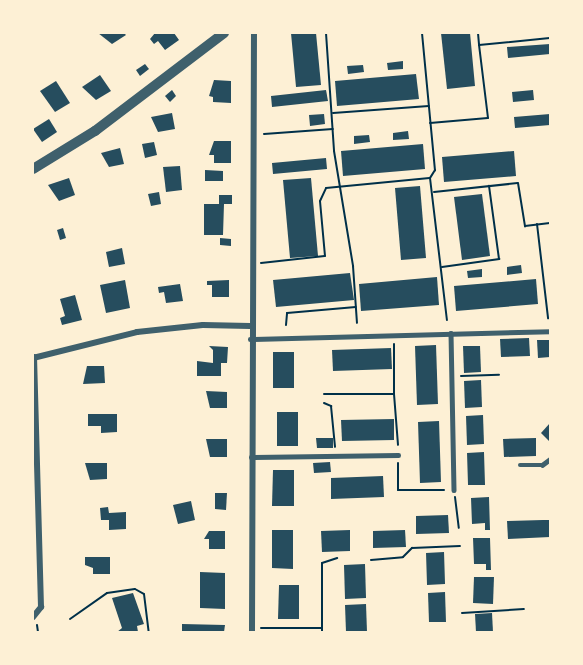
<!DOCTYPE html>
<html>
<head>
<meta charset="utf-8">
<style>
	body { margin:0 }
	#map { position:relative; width:583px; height:665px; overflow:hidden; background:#fdf0d5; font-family:"Golos Text",sans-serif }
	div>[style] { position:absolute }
	.building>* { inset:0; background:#264d5e }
	.path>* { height:2px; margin:-1px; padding:0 1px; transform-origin:1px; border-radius:1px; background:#003049 }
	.service>* { height:4.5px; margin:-2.25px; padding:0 2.25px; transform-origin:2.25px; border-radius:2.25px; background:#3f606c }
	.minor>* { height:6px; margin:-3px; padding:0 3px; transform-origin:3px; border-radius:3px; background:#3f606c }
	.tertiary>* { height:10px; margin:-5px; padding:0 5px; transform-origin:5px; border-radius:5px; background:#3f606c }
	span { translate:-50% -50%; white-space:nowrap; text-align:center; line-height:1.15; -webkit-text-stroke:4.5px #fdf0d5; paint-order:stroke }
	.frame { position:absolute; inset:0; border:34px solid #fdf0d5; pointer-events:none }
</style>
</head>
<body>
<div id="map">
	<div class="building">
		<div style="clip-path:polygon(98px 33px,124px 33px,126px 35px,112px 44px)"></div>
		<div style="clip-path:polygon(155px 33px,174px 33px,179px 40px,165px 50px,158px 41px,154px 44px,150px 39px)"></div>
		<div style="clip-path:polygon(291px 33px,316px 33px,321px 85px,296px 87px)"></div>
		<div style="clip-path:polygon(441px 33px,470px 33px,475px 86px,447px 89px)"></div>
		<div style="clip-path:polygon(550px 44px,550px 54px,508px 58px,507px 47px)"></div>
		<div style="clip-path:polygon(403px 61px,403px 69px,388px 70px,387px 63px)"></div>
		<div style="clip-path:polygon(145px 64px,149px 69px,140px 76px,136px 70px)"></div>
		<div style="clip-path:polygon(363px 65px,364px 72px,348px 74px,347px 66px)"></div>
		<div style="clip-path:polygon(416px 74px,419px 99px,337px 106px,335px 81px)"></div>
		<div style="clip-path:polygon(100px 75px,111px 91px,96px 100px,82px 87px)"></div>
		<div style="clip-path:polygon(214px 80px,231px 81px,231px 103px,213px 102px,213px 97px,209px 96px)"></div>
		<div style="clip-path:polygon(56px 81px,70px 103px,55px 112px,40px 91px)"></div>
		<div style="clip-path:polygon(172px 90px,176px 96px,170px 102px,165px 96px)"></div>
		<div style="clip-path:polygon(326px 90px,328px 101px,272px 107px,271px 96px)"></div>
		<div style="clip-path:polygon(533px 90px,534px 100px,513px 102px,512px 92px)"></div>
		<div style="clip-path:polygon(172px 113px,175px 129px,158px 132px,151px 117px)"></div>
		<div style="clip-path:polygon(324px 114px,325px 124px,310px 126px,309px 115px)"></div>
		<div style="clip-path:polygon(550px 114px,550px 125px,515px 128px,514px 117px)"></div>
		<div style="clip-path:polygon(49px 119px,57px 132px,42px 142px,33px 129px)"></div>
		<div style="clip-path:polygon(408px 131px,409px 139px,393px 140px,393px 133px)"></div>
		<div style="clip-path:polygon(369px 135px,370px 142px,354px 144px,354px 136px)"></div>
		<div style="clip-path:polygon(214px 141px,231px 141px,231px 163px,214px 163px,214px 155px,209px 155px)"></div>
		<div style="clip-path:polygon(154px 142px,157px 155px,145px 158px,142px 144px)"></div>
		<div style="clip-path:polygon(423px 144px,425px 169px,343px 176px,341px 151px)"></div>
		<div style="clip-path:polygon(120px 148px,124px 164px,109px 167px,101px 153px)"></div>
		<div style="clip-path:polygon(514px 151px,516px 176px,444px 182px,442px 157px)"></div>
		<div style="clip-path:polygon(326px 158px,327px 169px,273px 174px,272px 163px)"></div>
		<div style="clip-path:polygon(180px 166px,182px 190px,166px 192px,163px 167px)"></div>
		<div style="clip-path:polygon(205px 170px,223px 171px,223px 181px,205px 181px)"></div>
		<div style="clip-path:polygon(69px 178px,75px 195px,59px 201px,48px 185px)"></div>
		<div style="clip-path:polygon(311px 178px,318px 256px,290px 258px,283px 180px)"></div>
		<div style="clip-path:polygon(420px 186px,426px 258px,401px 260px,395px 188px)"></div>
		<div style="clip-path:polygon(159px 192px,161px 204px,151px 206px,148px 194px)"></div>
		<div style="clip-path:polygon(482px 194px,490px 256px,462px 260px,454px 197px)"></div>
		<div style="clip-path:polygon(219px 195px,232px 195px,232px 204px,224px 204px,223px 235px,204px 235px,204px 204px,219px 204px)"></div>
		<div style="clip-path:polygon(63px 228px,66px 238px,60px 240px,57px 230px)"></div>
		<div style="clip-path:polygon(220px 238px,231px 239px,231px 246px,220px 245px)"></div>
		<div style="clip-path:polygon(122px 248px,125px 264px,109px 267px,106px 252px)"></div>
		<div style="clip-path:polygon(521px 265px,522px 273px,507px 275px,507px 267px)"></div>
		<div style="clip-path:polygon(482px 269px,482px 277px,468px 278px,467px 271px)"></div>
		<div style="clip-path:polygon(350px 273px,354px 300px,276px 307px,273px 280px)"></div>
		<div style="clip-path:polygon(437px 277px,439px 305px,361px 311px,359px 284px)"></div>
		<div style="clip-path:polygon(536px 279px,538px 304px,456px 311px,454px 286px)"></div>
		<div style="clip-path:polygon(125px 280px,130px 308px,106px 313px,100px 285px)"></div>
		<div style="clip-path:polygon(229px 280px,229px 297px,212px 297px,212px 285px,207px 285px,207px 281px)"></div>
		<div style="clip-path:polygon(180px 284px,183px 301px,166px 303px,164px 292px,159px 293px,158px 287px)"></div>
		<div style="clip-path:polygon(75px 295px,82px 320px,62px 325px,60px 318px,65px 316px,60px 299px)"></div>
		<div style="clip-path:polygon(529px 338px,530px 356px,501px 357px,500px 339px)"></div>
		<div style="clip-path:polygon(537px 340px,550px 340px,550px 357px,538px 358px)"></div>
		<div style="clip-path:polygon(436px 345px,438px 404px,417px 405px,415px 346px)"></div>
		<div style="clip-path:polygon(209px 346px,228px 347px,227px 363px,221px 363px,221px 376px,197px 376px,197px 361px,213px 363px,213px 350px)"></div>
		<div style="clip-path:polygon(463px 346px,480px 346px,481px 372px,464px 373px)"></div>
		<div style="clip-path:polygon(391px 348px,392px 369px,333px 371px,332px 350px)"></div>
		<div style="clip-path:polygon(273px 352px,294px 352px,294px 388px,273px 388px)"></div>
		<div style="clip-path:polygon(87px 366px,104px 366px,105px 383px,83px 384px)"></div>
		<div style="clip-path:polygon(481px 380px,482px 407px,465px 408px,464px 381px)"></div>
		<div style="clip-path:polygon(206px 391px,227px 392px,227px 408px,210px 408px)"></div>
		<div style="clip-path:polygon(277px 412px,298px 412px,298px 446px,277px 446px)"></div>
		<div style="clip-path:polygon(88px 414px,117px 414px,117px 432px,101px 433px,101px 426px,88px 426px)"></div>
		<div style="clip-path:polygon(483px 415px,484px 444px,467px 445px,466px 416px)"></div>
		<div style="clip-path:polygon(394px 419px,394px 440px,342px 441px,341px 420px)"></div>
		<div style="clip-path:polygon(439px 421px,441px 482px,420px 483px,418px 422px)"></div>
		<div style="clip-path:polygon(550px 423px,550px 442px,541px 433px)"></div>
		<div style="clip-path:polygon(316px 438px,333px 438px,333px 448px,317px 448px)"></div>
		<div style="clip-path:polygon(536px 438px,536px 456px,504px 457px,503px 439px)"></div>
		<div style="clip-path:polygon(206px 439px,227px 439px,227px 457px,210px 457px)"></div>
		<div style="clip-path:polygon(484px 452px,485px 485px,468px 485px,467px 453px)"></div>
		<div style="clip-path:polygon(330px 462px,331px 472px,314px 473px,313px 463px)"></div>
		<div style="clip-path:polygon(85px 463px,107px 463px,107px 479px,90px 480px)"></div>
		<div style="clip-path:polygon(273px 470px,294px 470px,294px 506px,272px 506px)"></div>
		<div style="clip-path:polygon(383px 476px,384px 497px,331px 499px,331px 478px)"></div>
		<div style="clip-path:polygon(215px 493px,227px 493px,226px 510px,215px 509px)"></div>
		<div style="clip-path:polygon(489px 497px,490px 530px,485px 530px,485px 523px,472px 524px,471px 498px)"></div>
		<div style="clip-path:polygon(191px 501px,195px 520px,178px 524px,173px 505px)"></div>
		<div style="clip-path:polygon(108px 507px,109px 513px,126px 512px,126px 529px,109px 530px,109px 520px,101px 520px,100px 508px)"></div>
		<div style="clip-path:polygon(448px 515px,449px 533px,416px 534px,416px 516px)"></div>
		<div style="clip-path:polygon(543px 520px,550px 520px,550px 537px,508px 539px,507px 521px)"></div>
		<div style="clip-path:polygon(272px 530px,293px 530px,293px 569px,272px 568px)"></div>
		<div style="clip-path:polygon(350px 530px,350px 551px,322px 552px,321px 531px)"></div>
		<div style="clip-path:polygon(405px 530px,406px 547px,373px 548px,373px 531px)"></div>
		<div style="clip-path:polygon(209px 531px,225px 531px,225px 549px,209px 549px,209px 539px,204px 539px)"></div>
		<div style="clip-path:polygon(473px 538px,490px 538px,491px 570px,486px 570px,486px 564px,474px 564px)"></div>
		<div style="clip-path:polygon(444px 552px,445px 584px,427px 585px,426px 553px)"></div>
		<div style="clip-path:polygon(85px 557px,110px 557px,110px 574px,93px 574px,93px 568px,85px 565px)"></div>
		<div style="clip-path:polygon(365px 564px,366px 598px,345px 599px,344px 565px)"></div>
		<div style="clip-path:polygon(200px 572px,225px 573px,225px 609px,200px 608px)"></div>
		<div style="clip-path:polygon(474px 577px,494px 577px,493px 604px,473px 603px)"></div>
		<div style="clip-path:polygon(279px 585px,299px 585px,299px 619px,278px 619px)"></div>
		<div style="clip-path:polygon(445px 592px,446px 622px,429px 622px,428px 593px)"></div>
		<div style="clip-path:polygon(133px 593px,144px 624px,137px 626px,138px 632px,117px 632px,122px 628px,112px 598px)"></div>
		<div style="clip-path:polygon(366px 604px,367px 632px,346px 632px,345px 605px)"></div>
		<div style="clip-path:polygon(492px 613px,493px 632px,476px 632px,475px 614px)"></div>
		<div style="clip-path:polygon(182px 624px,225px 625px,224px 632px,182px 632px)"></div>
	</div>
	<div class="path">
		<div style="left:326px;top:33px;width:118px;rotate:86.1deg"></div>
		<div style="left:334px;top:151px;width:117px;rotate:80.6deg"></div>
		<div style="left:353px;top:266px;width:57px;rotate:86deg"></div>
		<div style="left:422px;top:33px;width:138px;rotate:84.6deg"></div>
		<div style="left:435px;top:170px;width:9px;rotate:122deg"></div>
		<div style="left:478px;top:33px;width:12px;rotate:85deg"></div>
		<div style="left:479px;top:45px;width:71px;rotate:-5.6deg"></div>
		<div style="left:333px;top:113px;width:96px;rotate:-4.2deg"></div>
		<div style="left:430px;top:123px;width:58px;rotate:-4.9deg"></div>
		<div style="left:488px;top:118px;width:74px;rotate:-97deg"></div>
		<div style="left:264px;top:134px;width:69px;rotate:-4.1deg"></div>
		<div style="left:434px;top:192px;width:84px;rotate:-6.1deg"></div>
		<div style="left:518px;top:183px;width:44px;rotate:80.8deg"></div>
		<div style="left:525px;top:226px;width:25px;rotate:-7deg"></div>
		<div style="left:537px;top:224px;width:95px;rotate:83.3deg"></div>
		<div style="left:261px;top:263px;width:64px;rotate:-6.2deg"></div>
		<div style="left:325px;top:256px;width:55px;rotate:-95.2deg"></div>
		<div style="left:320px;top:201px;width:14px;rotate:-65deg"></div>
		<div style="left:326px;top:188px;width:104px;rotate:-5.5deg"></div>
		<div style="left:430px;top:178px;width:143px;rotate:83.2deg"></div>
		<div style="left:442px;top:267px;width:58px;rotate:-8deg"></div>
		<div style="left:499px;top:259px;width:74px;rotate:-97.8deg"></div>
		<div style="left:286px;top:325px;width:12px;rotate:-85deg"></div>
		<div style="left:287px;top:313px;width:69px;rotate:-5deg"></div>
		<div style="left:461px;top:376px;width:38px;rotate:-2deg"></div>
		<div style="left:324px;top:394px;width:70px"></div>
		<div style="left:394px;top:394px;width:50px;rotate:-90deg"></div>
		<div style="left:394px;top:394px;width:51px;rotate:85.5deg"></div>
		<div style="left:324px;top:403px;width:8px;rotate:23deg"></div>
		<div style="left:331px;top:406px;width:41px;rotate:84.4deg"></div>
		<div style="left:398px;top:463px;width:27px;rotate:90deg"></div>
		<div style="left:398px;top:490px;width:46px"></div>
		<div style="left:455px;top:497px;width:31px;rotate:83deg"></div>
		<div style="left:371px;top:560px;width:32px;rotate:-5deg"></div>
		<div style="left:403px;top:557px;width:13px;rotate:-45deg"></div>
		<div style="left:412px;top:548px;width:48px;rotate:-2.4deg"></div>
		<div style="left:462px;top:613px;width:62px;rotate:-3.7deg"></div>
		<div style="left:70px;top:619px;width:45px;rotate:-35.1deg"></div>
		<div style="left:107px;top:593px;width:28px;rotate:-8deg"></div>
		<div style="left:135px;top:589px;width:10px;rotate:29deg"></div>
		<div style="left:144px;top:594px;width:38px;rotate:83deg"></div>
		<div style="left:37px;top:625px;width:7px;rotate:82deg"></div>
		<div style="left:261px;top:628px;width:61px"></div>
		<div style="left:322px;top:632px;width:69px;rotate:-90deg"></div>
		<div style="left:322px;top:563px;width:16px;rotate:-18deg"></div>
	</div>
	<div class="service">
		<div style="left:451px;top:333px;width:157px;rotate:88.9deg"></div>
		<div style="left:250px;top:339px;width:300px;rotate:-1.5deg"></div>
		<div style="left:251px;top:457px;width:147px;rotate:-0.8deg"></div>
		<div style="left:520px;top:465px;width:22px"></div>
		<div style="left:542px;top:465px;width:10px;rotate:-37deg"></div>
	</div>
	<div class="minor">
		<div style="left:33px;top:358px;width:107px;rotate:-14deg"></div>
		<div style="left:137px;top:332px;width:66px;rotate:-6.1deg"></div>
		<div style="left:203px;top:325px;width:47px;rotate:1.2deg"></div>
		<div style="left:33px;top:617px;width:13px;rotate:-51deg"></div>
		<div style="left:41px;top:607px;width:250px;rotate:-91.6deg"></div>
		<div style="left:252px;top:632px;width:599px;rotate:-89.81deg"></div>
	</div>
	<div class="tertiary">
		<div style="left:33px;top:169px;width:73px;rotate:-31.5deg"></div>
		<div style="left:95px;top:131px;width:162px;rotate:-37.2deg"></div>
	</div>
	<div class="frame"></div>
</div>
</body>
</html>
